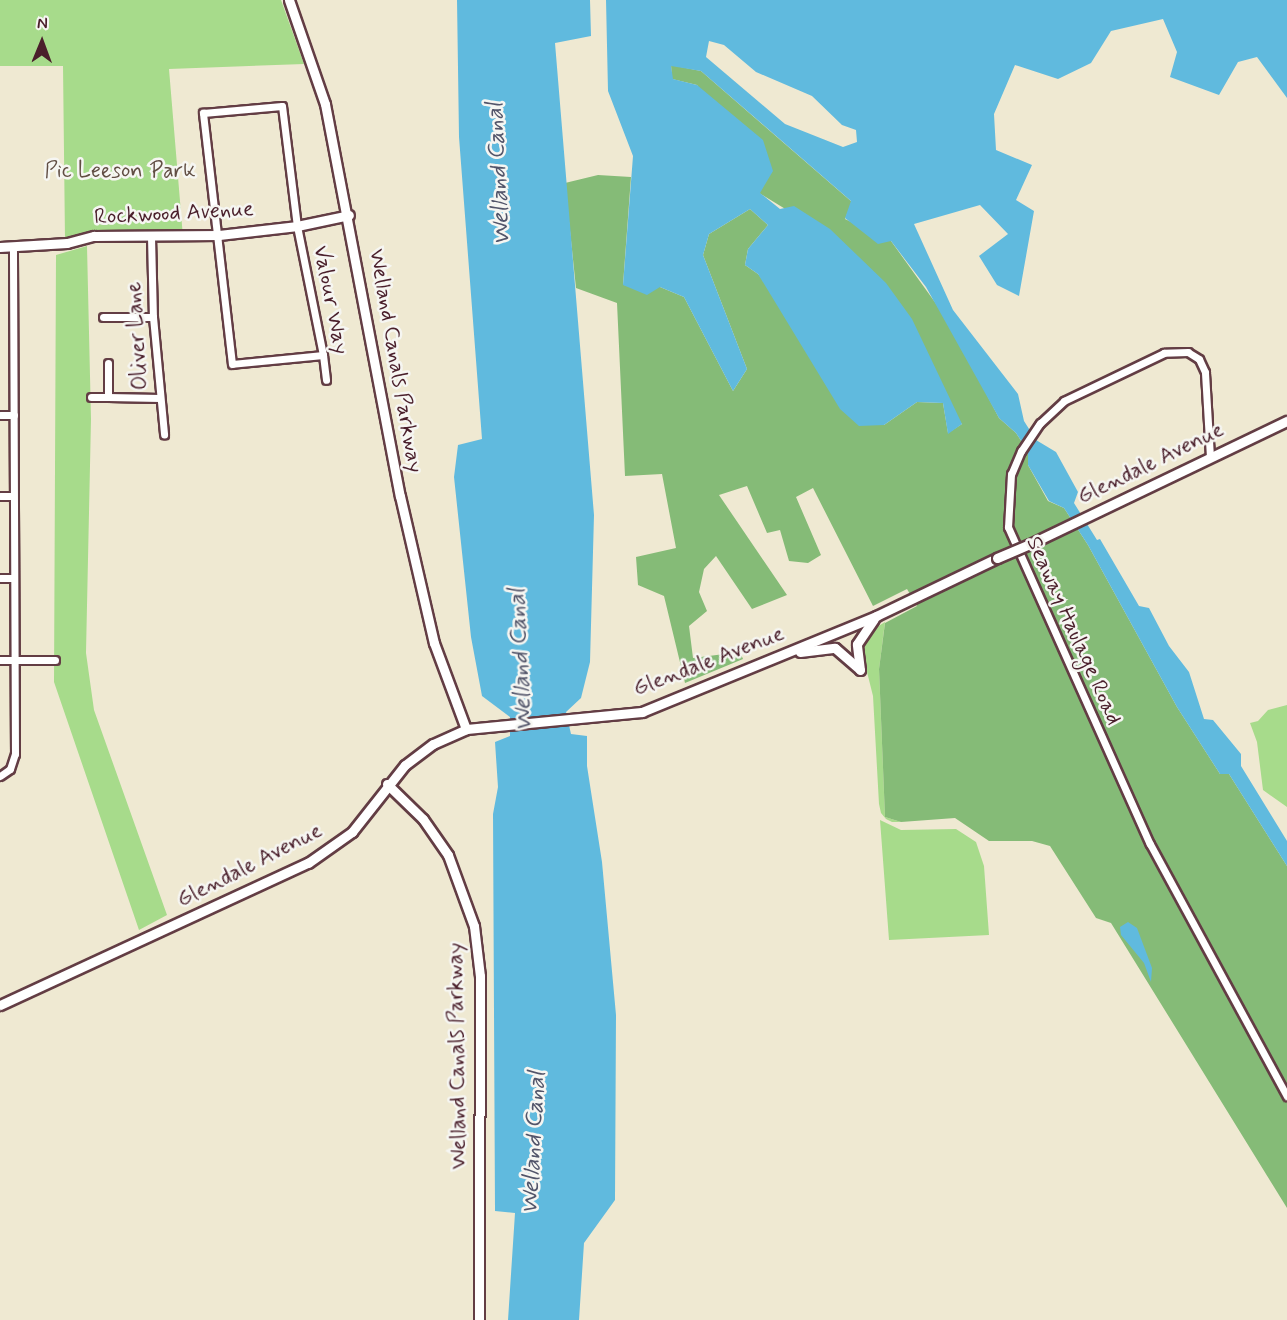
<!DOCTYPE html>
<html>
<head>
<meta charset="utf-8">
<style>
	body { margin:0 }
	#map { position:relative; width:1287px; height:1320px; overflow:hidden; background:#efe9d2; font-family:Mynerve,sans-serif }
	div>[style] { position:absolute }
	.green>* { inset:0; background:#a7db8b }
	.forest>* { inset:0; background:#85bb77 }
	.water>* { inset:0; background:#60bade }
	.roads { filter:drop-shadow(2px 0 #633d44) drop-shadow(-2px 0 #633d44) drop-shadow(0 2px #633d44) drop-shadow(0 -2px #633d44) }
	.street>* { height:7px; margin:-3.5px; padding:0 3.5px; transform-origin:3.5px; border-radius:3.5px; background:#fff }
	.secondary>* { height:9px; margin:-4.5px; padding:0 4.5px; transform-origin:4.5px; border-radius:4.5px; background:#fff }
	.bridges { filter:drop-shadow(2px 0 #633d44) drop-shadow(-2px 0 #633d44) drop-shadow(0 2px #633d44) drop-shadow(0 -2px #633d44) }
	.secondary-bridge>* { height:9px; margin:-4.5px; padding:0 4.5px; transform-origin:4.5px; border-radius:4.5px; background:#fff }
	span { translate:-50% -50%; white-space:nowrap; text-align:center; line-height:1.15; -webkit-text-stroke:5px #f6f6f2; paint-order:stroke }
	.park-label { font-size:22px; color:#614e43 }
	.street-label { font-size:22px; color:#4a1f2b }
	.water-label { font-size:24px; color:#52556a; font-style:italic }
	.north { position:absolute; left:12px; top:12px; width:60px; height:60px; -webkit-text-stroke:4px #f6f6f2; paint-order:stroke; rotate:1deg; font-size:16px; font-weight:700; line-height:24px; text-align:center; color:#4a1f2b }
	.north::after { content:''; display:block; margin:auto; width:21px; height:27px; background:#4a1f2b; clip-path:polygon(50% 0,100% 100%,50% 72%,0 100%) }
</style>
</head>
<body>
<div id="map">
	<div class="green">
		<div style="clip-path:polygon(0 0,281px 0,304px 64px,169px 69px,183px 237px,65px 240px,63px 66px,0 66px)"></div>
		<div style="clip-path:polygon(87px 246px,91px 419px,86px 653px,94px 710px,167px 915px,139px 930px,54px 682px,56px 255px)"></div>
		<div style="clip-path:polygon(885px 622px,879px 669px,885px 817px,901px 822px,892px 822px,886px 819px,881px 813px,879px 804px,873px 696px,860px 644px,867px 633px)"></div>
		<div style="clip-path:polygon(1287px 705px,1287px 807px,1263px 790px,1257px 742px,1250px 723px,1258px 721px,1268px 710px)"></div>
		<div style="clip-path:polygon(880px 820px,901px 830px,956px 829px,976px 842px,984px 866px,989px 935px,889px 940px)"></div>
	</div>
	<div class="forest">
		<div style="clip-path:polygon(671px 65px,701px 71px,852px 202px,845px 219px,891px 241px,947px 319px,999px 418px,1016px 433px,1028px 451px,1028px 465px,1048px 501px,1064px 508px,1088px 545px,1177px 707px,1220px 774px,1229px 774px,1287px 866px,1287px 1208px,1111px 923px,1096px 918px,1050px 846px,1032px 841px,989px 841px,955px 818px,901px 822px,885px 817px,879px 669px,885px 623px,917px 606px,907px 589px,873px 606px,813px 488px,796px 497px,821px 555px,808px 563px,789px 561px,780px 530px,767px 533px,747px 486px,719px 495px,787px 595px,752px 609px,716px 556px,704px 569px,699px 592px,707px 611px,689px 626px,693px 658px,740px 652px,743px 659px,685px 683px,664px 596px,638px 585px,636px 557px,676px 548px,662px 474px,625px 476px,617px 303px,576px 288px,565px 183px,598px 175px,631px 177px,623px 285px,660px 287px,684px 297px,733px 391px,747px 369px,703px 255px,709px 234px,750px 209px,768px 225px,748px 249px,745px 265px,758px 274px,884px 425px,917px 402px,943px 403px,948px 433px,962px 424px,787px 210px,759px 193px,697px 85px,672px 79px)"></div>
	</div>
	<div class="water">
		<div style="clip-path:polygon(457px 0,590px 0,591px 36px,555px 43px,594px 515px,590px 662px,581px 698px,566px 712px,571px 734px,587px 736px,587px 766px,602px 862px,616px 1015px,615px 1200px,584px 1243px,579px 1320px,508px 1320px,515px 1213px,495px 1211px,493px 814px,498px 787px,495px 742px,510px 736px,510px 717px,482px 696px,471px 637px,454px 477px,458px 445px,482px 439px,459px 137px)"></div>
		<div style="clip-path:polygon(evenodd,606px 0,1287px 0,1287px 98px,1257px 57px,1238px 62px,1219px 95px,1170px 77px,1177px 52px,1163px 19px,1111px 31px,1091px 63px,1058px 79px,1015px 65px,994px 114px,996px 150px,1032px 165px,1016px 200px,1034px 211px,1019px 296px,997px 285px,979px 256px,1008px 234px,980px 205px,914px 224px,953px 310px,1018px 394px,1024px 421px,1036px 440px,1056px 452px,1078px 492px,1074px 503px,1097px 540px,1100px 539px,1139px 606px,1149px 608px,1169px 646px,1189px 672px,1204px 719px,1213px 720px,1241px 754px,1241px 766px,1287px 841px,1287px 866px,1229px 774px,1220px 774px,1177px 707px,1088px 545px,1064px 508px,1049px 501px,1028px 465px,1028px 451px,1016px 433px,999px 418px,926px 287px,891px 241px,878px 244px,845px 218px,851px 201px,701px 71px,671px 66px,673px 79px,697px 85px,763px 140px,773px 171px,760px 193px,780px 209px,794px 206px,830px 229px,886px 283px,912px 319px,962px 424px,948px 434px,943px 403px,917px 402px,884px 425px,859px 426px,840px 409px,758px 274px,745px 265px,748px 249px,768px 225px,750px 209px,709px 234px,703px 255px,747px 369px,733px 391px,684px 297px,660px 287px,647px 295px,623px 285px,633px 156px,608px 91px,606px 0,709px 41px,724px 45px,756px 72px,812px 96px,842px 125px,856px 130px,857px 142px,843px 147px,785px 124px,706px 57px,709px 41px)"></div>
		<div style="clip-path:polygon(1128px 922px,1137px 928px,1152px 968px,1151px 982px,1144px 963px,1121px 935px,1120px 927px)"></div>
	</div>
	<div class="roads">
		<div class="street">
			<div style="left:151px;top:237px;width:80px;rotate:88.6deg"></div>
			<div style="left:153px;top:317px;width:118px;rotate:84.6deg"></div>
			<div style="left:103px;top:317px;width:50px"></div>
			<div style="left:323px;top:355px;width:91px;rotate:174.4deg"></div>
			<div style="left:232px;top:364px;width:253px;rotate:-96.6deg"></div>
			<div style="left:203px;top:113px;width:79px;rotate:-5.1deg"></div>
			<div style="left:282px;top:106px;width:121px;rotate:82.9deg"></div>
			<div style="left:297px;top:226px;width:132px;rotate:78.6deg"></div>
			<div style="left:323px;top:355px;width:25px;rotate:83deg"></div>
			<div style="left:108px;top:363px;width:34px;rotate:90deg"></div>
			<div style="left:108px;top:397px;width:52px;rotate:1.1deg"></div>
			<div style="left:91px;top:397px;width:17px"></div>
			<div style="left:0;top:415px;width:14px"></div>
			<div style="left:1210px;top:457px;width:85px;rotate:-93.4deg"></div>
			<div style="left:1205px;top:372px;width:14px;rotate:-115deg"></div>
			<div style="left:1199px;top:359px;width:13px;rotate:-148deg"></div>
			<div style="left:1188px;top:352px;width:24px;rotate:178deg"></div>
			<div style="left:1164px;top:353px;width:111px;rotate:154.4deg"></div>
			<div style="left:1064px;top:401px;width:33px;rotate:137deg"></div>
			<div style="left:1040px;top:423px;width:34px;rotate:124deg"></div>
			<div style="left:1021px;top:451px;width:25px;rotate:113deg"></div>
			<div style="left:1011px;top:474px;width:53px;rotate:93.2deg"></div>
			<div style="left:1008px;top:527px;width:347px;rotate:65.9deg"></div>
			<div style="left:1150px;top:844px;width:287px;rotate:61.5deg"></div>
			<div style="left:0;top:496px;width:13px"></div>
			<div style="left:0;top:578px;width:14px"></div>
			<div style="left:0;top:660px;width:55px"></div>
			<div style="left:0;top:776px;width:12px;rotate:-35deg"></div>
			<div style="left:10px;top:769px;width:16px;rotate:-72deg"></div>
			<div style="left:15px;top:754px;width:507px;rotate:-90.23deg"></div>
		</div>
		<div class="secondary">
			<div style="left:289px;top:0;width:110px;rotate:70.9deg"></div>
			<div style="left:325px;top:104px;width:399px;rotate:79.2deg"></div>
			<div style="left:400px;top:496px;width:151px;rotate:77deg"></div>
			<div style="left:434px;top:643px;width:92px;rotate:69.6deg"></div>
			<div style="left:0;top:247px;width:67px;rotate:-3.4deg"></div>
			<div style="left:67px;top:243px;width:28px;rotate:-15deg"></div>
			<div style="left:94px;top:236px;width:125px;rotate:-0.5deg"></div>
			<div style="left:219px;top:235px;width:79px;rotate:-6.6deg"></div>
			<div style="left:297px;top:226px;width:53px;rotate:-11.9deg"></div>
			<div style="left:1030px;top:544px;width:285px;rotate:-25.6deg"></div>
			<div style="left:800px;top:652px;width:35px;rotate:-7deg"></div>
			<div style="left:835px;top:648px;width:33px;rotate:41deg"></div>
			<div style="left:860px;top:670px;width:26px;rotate:-97deg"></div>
			<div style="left:857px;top:644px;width:30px;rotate:-56deg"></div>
			<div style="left:387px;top:784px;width:50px;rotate:44.2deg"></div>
			<div style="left:423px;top:819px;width:44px;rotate:55.2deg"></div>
			<div style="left:448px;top:855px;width:76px;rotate:69.9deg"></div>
			<div style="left:474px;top:926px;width:50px;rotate:83.2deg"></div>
			<div style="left:480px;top:976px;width:344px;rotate:90.2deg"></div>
			<div style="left:0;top:1005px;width:339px;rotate:-24.8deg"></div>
			<div style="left:308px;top:863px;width:54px;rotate:-35.2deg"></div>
			<div style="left:352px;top:832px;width:85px;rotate:-51.7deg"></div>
			<div style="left:405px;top:765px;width:35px;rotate:-37deg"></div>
			<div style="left:433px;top:744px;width:36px;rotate:-24deg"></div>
			<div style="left:466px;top:729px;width:177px;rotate:-5.5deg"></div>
			<div style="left:642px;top:712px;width:253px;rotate:-22.3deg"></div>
			<div style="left:876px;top:616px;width:134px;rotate:-25.6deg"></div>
		</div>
	</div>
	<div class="bridges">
		<div class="secondary-bridge">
			<div style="left:997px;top:558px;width:36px;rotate:-23deg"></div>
		</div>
	</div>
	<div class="park-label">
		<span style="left:120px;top:172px">Pic Leeson Park</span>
	</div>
	<div class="street-label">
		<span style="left:174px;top:214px;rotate:-3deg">Rockwood Avenue</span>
		<span style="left:330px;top:300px;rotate:79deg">Valour Way</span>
		<span style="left:138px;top:336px;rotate:-94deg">Oliver Lane</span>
		<span style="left:395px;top:361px;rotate:80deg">Welland Canals Parkway</span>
		<span style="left:1151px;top:464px;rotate:-26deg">Glendale Avenue</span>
		<span style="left:1073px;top:631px;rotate:66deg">Seaway Haulage Road</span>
		<span style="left:709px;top:662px;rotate:-21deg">Glendale Avenue</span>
		<span style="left:250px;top:866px;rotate:-27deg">Glendale Avenue</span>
		<span style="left:458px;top:1056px;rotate:-91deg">Welland Canals Parkway</span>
	</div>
	<div class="water-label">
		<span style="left:499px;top:174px;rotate:-93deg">Welland Canal</span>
		<span style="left:521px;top:660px;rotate:-93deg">Welland Canal</span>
		<span style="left:534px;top:1143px;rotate:-87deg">Welland Canal</span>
	</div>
	<div class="north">N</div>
</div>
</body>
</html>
